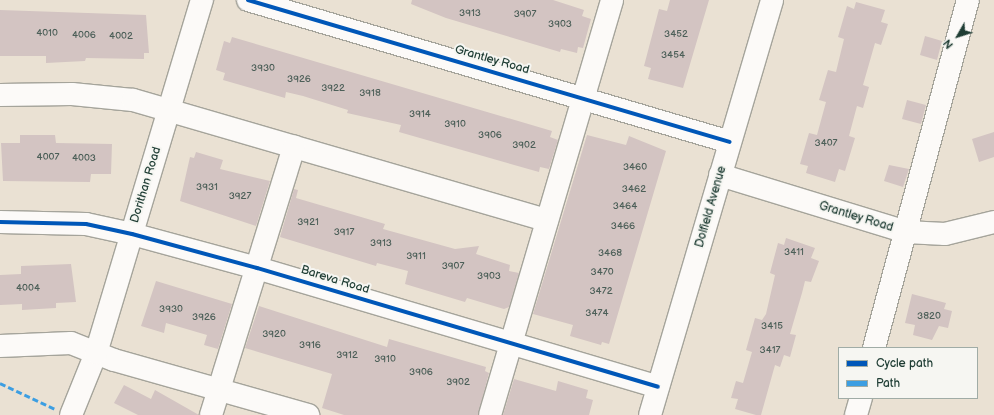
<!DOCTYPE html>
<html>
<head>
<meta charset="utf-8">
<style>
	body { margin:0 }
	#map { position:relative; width:994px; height:415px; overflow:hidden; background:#eae1d3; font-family:"Balsamiq Sans",sans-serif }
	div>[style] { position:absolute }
	.building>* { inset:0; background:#d3c4c2 }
	.roads { filter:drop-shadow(1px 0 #a5a49b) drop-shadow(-1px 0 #a5a49b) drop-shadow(0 1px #a5a49b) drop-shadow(0 -1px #a5a49b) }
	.minor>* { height:22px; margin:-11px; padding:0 11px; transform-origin:11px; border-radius:11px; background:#fcfaf8 }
	.major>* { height:22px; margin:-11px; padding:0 11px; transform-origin:11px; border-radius:11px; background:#fcfaf8 }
	.quiet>* { height:3px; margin-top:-1.5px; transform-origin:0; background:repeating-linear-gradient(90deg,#3c9ee2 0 6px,transparent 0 9px) }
	.cycleway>* { height:4px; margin:-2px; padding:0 2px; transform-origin:2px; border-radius:2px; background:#0057b8 }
	span { translate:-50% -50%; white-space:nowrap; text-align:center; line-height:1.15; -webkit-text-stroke:4px #f6f6f2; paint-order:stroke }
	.number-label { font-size:10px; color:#4c5f58 }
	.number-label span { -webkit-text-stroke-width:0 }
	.street-label { font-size:12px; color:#1f3d34 }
	.legend { position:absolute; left:838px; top:347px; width:140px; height:52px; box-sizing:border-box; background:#f6f6f2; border:1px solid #a0aca6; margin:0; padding:5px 7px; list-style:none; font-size:12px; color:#1f3d34 }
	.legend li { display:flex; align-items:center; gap:8px; height:20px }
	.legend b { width:20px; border:1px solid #a0aca6 }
	.north { position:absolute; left:938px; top:16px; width:40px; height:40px; -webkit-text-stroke:3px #f6f6f2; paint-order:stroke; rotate:231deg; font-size:11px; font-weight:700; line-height:16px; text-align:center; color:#1f3d34 }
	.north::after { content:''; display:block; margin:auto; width:14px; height:18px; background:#1f3d34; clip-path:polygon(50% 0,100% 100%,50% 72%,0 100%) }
</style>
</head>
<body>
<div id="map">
	<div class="building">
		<div style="clip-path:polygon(412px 0,553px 0,584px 10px,582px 16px,591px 19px,583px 48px,578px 47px,577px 53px,561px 49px,560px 52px,446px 18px,411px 4px)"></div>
		<div style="clip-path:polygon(670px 0,709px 0,683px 88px,648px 79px,651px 68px,644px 66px,659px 9px,667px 11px)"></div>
		<div style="clip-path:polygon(856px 2px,885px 10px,881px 22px,888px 24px,881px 45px,875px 43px,863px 85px,869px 87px,863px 108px,857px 106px,849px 136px,855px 138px,845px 171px,839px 169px,835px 182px,806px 173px,808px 166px,800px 164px,809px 133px,817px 135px,826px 102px,819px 100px,828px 70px,836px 72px,844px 39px,838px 37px,847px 6px,854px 9px)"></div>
		<div style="clip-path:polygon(0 10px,146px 15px,149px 53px,144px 53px,144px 59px,86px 58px,85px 61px,46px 63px,46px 56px,0 56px)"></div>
		<div style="clip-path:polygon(925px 36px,942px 41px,937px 60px,920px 55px)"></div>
		<div style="clip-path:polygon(232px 37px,552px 131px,550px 137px,558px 140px,549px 169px,540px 167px,539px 172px,399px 132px,401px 125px,347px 113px,348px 110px,303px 96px,286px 92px,285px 98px,223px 80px,225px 73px,216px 70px,224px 41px,230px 43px)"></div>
		<div style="clip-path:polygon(907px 100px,926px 105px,921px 124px,902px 119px)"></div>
		<div style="clip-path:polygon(994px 132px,994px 157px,979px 162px,972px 139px)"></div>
		<div style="clip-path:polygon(20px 135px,55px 135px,56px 143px,112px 144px,111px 174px,91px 174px,90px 182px,3px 181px,1px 143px,20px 143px)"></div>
		<div style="clip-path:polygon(587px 135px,626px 145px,629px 136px,666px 151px,609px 344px,602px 342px,601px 345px,570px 336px,573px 325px,533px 314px)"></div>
		<div style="clip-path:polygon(196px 152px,223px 160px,220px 169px,270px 181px,256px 226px,180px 201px,190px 157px,194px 158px)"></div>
		<div style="clip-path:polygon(889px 165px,909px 169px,903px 187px,884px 181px)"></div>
		<div style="clip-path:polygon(294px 189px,298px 190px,296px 198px,385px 224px,383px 229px,455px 249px,479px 246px,476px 254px,510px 265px,509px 271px,519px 273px,509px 307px,504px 309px,467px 298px,465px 302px,405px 284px,408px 271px,377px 263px,376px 266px,280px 237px)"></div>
		<div style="clip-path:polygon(786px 238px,815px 248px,811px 258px,819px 261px,811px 282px,805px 281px,802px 293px,790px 334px,796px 335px,790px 357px,784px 355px,780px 367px,775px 365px,761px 415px,756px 415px,735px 409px,738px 399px,731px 398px,736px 381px,743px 383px,752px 352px,746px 350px,755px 318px,762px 320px,766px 314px,775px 275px,770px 273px,778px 243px,784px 245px)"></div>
		<div style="clip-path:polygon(71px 264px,76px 302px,56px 303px,56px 308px,22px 310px,22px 304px,0 305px,0 275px,21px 274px,21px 266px)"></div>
		<div style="clip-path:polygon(156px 281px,232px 304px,218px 349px,204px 345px,207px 335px,166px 323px,164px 333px,141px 326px)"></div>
		<div style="clip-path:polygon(912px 294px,946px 303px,944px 309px,952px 311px,948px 328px,939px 326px,932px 340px,913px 335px,915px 325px,905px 323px)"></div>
		<div style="clip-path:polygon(259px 306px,387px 347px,389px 339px,486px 367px,485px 371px,489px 373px,478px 415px,344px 415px,322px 408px,332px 374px,245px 348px)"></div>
		<div style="clip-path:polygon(514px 379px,556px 391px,558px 381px,588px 390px,586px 398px,593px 400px,589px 415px,503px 415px)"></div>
		<div style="clip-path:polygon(124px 385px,151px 399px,155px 390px,199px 415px,138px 415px,114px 403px)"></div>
	</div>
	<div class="roads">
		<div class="minor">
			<div style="left:248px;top:0;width:502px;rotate:16.42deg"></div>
			<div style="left:0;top:95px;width:72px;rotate:-0.8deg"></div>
			<div style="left:72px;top:94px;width:61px;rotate:5.6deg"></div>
			<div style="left:133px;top:100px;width:431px;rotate:16.2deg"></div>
			<div style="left:720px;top:175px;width:195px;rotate:17deg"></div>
			<div style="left:906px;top:232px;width:39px;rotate:3deg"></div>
			<div style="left:945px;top:234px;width:50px;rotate:-13.8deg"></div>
			<div style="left:0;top:222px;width:86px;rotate:1.3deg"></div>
			<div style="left:86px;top:224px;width:47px;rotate:12.3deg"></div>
			<div style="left:132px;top:234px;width:130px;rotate:15.2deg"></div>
			<div style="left:257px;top:268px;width:418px;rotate:16.5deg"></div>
			<div style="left:0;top:346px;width:71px;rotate:-2.4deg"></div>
			<div style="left:71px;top:343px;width:46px;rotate:21.6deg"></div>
			<div style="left:114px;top:360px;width:202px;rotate:15.8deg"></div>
			<div style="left:874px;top:348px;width:360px;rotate:-74.9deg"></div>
			<div style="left:211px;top:415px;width:281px;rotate:-72.8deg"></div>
			<div style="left:490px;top:415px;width:433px;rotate:-73.6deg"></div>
			<div style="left:650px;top:415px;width:433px;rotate:-73.6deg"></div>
			<div style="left:856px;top:415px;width:18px;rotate:-74deg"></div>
		</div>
		<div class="major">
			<div style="left:71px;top:415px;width:67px;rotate:-68deg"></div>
			<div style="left:96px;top:353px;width:369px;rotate:-73.3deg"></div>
		</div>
	</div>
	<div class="quiet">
		<div style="left:0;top:383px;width:63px;rotate:25.3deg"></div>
	</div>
	<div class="cycleway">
		<div style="left:248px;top:0;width:502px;rotate:16.42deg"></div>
		<div style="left:0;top:222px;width:86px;rotate:1.3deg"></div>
		<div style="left:86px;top:224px;width:47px;rotate:12.3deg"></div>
		<div style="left:132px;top:234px;width:130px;rotate:15.2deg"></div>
		<div style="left:257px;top:268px;width:418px;rotate:16.5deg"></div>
	</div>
	<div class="number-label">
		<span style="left:470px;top:14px">3913</span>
		<span style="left:525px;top:15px">3907</span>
		<span style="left:560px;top:25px">3903</span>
		<span style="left:47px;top:34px">4010</span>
		<span style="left:676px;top:35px">3452</span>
		<span style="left:84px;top:36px">4006</span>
		<span style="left:121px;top:37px">4002</span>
		<span style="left:673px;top:56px">3454</span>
		<span style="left:263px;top:69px">3930</span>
		<span style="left:299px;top:80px">3926</span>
		<span style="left:333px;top:89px">3922</span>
		<span style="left:370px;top:94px">3918</span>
		<span style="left:420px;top:115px">3914</span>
		<span style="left:455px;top:125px">3910</span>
		<span style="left:490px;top:136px">3906</span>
		<span style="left:826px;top:144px">3407</span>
		<span style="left:524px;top:146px">3902</span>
		<span style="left:48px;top:158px">4007</span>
		<span style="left:84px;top:159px">4003</span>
		<span style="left:635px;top:168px">3460</span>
		<span style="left:207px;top:188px">3931</span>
		<span style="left:634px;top:190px">3462</span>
		<span style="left:240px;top:197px">3927</span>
		<span style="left:625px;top:207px">3464</span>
		<span style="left:308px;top:223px">3921</span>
		<span style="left:623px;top:227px">3466</span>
		<span style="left:344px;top:233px">3917</span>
		<span style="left:381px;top:244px">3913</span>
		<span style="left:794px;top:253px">3411</span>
		<span style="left:610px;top:254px">3468</span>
		<span style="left:416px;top:257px">3911</span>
		<span style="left:453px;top:267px">3907</span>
		<span style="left:602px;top:273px">3470</span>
		<span style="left:489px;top:277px">3903</span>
		<span style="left:28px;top:289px">4004</span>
		<span style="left:601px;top:292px">3472</span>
		<span style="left:171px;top:310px">3930</span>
		<span style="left:597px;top:314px">3474</span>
		<span style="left:929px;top:317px">3820</span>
		<span style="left:204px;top:318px">3926</span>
		<span style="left:772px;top:327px">3415</span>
		<span style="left:274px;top:335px">3920</span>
		<span style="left:310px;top:346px">3916</span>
		<span style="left:770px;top:351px">3417</span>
		<span style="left:347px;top:356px">3912</span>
		<span style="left:385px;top:360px">3910</span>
		<span style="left:421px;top:373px">3906</span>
		<span style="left:458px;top:383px">3902</span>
	</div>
	<div class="street-label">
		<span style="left:492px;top:60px;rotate:16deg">Grantley Road</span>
		<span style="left:146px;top:185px;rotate:-73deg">Dorithan Road</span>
		<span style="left:711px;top:207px;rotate:-74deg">Dolfield Avenue</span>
		<span style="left:856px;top:217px;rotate:17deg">Grantley Road</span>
		<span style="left:335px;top:280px;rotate:17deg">Bareva Road</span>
	</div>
	<ul class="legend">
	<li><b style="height:5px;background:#0057b8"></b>Cycle path</li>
	<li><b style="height:5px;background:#3c9ee2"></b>Path</li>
	</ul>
	<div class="north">N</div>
</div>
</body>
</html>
